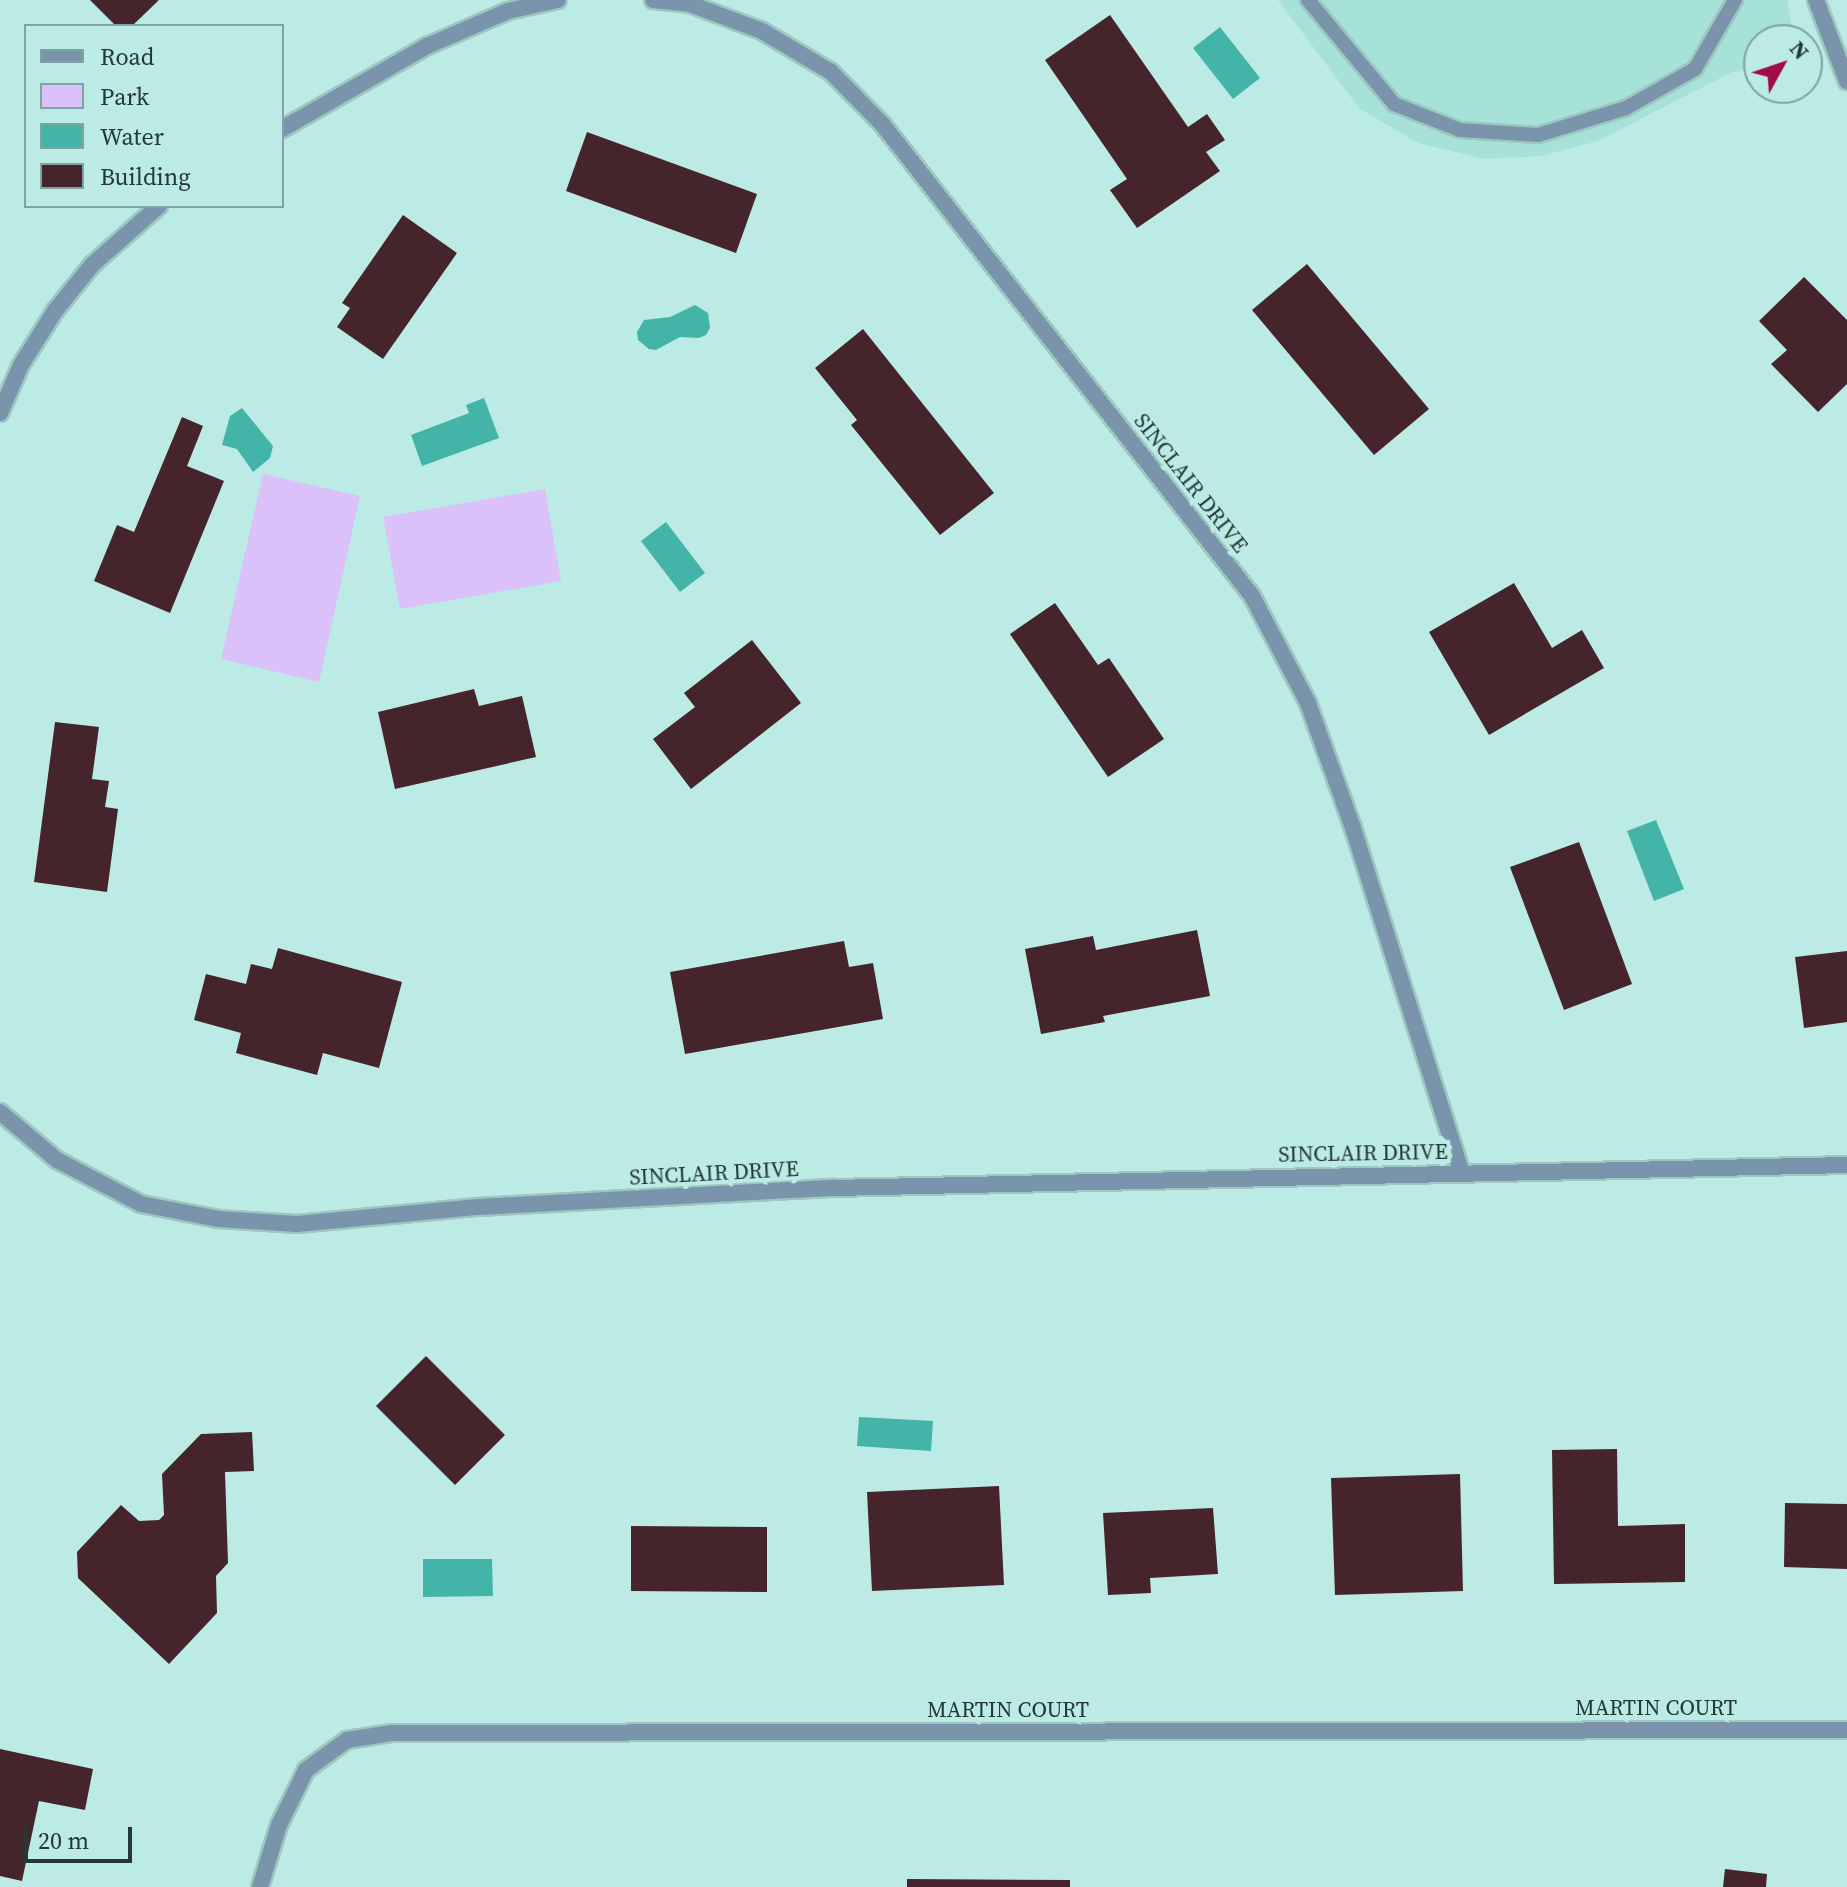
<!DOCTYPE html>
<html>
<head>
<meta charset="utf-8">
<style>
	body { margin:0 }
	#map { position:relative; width:1847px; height:1887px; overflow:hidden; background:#bbebe4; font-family:"Source Serif 4",serif }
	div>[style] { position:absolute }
	.built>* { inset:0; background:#a7e2d9 }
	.green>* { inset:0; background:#dac1f9 }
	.water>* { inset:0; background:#44b4a8 }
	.building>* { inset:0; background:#45242c }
	.roads { filter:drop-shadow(2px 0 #9dc7c1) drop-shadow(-2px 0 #9dc7c1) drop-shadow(0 2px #9dc7c1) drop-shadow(0 -2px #9dc7c1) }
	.lane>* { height:14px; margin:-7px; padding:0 7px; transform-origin:7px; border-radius:7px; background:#7994ab }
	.street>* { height:16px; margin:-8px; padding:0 8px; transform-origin:8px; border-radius:8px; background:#7994ab }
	span { translate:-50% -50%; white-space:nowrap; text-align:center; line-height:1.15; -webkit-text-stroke:8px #bbebe4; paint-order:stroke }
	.street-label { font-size:22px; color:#243835 }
	.legend { position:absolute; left:24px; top:24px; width:260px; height:184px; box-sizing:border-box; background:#bbebe4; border:2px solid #7fa39e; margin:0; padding:10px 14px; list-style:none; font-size:24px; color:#243835 }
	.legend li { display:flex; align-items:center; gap:16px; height:40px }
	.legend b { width:40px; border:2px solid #7fa39e }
	.north { position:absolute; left:1743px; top:24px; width:80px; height:80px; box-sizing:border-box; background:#bbebe4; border:2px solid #7fa39e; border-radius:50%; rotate:50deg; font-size:22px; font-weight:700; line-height:32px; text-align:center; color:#243835 }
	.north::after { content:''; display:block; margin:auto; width:28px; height:36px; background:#a20b4a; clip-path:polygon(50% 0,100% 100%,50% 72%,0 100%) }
	.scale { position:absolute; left:24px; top:1827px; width:108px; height:36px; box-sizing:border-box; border:4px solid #243835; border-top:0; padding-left:10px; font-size:24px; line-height:28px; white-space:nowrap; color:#243835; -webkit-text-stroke:6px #bbebe4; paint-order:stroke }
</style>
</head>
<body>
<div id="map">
	<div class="built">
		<div style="clip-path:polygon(1278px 0,1787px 0,1794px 40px,1759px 40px,1759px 70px,1732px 72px,1598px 141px,1541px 156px,1484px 159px,1418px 143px,1359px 108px)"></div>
	</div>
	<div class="green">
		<div style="clip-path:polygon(263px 474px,360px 496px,319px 682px,221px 659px)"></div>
		<div style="clip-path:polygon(545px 489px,561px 581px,400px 609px,383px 517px)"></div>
	</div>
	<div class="water">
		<div style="clip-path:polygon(1220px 27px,1260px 78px,1233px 99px,1193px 48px)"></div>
		<div style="clip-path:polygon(695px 305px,708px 313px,710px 328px,706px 335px,699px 338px,680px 337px,656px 350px,649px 349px,638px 340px,637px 332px,644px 320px,670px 317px)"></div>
		<div style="clip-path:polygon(484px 398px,499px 438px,422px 466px,411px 435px,469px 413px,466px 405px)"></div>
		<div style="clip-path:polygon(242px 408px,273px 446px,270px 458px,253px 472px,237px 449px,222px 445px,230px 416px)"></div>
		<div style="clip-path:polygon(666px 522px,705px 573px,680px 592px,641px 541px)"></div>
		<div style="clip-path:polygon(1656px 820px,1684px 889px,1654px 901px,1627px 831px)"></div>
		<div style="clip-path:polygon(859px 1417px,933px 1421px,931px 1451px,857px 1446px)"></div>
		<div style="clip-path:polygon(423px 1559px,492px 1559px,493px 1596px,423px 1597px)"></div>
	</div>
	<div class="building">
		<div style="clip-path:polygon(90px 0,159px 0,132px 26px,116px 26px)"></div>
		<div style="clip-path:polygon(1110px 15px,1188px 127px,1207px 114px,1225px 140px,1206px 152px,1220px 171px,1137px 228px,1110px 190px,1127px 179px,1045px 60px)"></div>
		<div style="clip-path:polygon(587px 132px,757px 194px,736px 253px,566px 191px)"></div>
		<div style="clip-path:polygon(403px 215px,457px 253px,383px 359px,337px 327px,350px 308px,342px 303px)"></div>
		<div style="clip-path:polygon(1307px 264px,1429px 409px,1374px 455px,1252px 310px)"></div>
		<div style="clip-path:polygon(1804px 277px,1847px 320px,1847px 384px,1818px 412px,1771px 364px,1787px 350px,1759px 321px)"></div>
		<div style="clip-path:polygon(863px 329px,994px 493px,940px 535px,851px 425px,857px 420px,815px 368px)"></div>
		<div style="clip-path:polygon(182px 417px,203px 426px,187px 466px,224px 481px,170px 613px,94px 581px,117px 525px,134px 532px)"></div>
		<div style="clip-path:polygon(1514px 583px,1552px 648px,1582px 630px,1604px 668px,1489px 735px,1429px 632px)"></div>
		<div style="clip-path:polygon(1055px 603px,1098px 665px,1109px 658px,1164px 739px,1108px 777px,1010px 634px)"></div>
		<div style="clip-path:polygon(752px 640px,801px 703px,691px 789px,653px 739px,695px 707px,684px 693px)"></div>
		<div style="clip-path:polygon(474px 689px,479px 706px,522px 696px,536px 757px,395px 789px,378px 712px)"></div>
		<div style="clip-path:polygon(55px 722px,99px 727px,92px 779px,109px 781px,105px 807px,118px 809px,107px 892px,34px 882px)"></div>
		<div style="clip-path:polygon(1579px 842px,1632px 984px,1564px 1010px,1510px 867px)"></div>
		<div style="clip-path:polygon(1197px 930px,1210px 996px,1103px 1016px,1105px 1022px,1041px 1034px,1025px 949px,1093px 936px,1096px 950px)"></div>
		<div style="clip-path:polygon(844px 941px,849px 967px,873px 963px,883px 1019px,685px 1054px,670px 972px)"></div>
		<div style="clip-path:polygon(278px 948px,402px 982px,379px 1068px,323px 1053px,317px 1075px,236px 1053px,241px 1033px,194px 1020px,206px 974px,246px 984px,251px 964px,272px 969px)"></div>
		<div style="clip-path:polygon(1847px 951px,1847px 1022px,1804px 1028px,1795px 957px)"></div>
		<div style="clip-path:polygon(426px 1356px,505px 1435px,455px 1485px,376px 1406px)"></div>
		<div style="clip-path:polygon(252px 1432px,254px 1471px,225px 1472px,228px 1563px,216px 1576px,217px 1613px,169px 1664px,78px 1578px,77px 1552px,121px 1505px,139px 1521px,159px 1520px,164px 1515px,162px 1474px,201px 1434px)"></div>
		<div style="clip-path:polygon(1617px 1449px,1618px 1526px,1685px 1524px,1685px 1582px,1554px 1584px,1552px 1450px)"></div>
		<div style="clip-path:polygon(1460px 1474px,1463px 1591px,1335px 1595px,1331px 1478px)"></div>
		<div style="clip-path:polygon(999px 1486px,1004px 1585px,872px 1591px,867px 1492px)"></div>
		<div style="clip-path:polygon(1785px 1503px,1847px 1504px,1847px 1569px,1784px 1567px)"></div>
		<div style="clip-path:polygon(1213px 1508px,1218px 1574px,1150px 1578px,1151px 1593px,1108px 1595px,1103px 1513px)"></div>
		<div style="clip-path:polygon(631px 1526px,767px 1527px,767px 1592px,631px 1591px)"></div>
		<div style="clip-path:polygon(0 1749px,93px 1769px,85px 1810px,39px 1801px,22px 1881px,0 1876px)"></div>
		<div style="clip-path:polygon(1725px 1869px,1767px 1874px,1766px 1887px,1723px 1887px)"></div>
		<div style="clip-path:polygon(907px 1879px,1070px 1880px,1070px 1887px,907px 1887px)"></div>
	</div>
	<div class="roads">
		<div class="lane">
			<div style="left:1308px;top:0;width:135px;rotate:50.4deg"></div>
			<div style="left:1394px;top:104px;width:71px;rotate:21.5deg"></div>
			<div style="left:1460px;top:130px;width:78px;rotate:3.7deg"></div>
			<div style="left:1538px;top:135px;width:92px;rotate:-17.1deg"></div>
			<div style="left:1626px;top:108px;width:79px;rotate:-29.5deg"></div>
			<div style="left:1695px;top:69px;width:80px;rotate:-59.9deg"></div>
		</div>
		<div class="street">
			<div style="left:653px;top:0;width:37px;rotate:6deg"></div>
			<div style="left:690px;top:4px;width:77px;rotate:20.6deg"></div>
			<div style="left:762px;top:31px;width:80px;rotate:30.7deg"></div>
			<div style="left:831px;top:72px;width:74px;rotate:45.5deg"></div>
			<div style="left:883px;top:125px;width:598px;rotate:51.92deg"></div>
			<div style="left:1252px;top:596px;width:121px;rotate:62.4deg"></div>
			<div style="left:1308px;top:703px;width:133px;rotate:70.2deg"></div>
			<div style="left:1353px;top:828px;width:362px;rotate:72.5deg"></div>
			<div style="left:1816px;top:0;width:87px;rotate:69.1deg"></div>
			<div style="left:282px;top:129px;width:167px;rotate:-29.8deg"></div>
			<div style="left:427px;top:46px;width:88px;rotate:-23.4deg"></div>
			<div style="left:508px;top:11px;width:51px;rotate:-12.4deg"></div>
			<div style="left:0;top:413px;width:52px;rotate:-66.4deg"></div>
			<div style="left:21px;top:365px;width:64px;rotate:-57.8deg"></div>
			<div style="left:55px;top:311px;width:59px;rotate:-51.2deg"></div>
			<div style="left:92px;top:265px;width:89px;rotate:-41.4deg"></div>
			<div style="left:0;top:1112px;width:75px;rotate:40.1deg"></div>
			<div style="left:57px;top:1160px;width:95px;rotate:27.6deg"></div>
			<div style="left:141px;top:1204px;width:78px;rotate:11deg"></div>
			<div style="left:218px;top:1219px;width:79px;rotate:3.6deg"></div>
			<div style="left:297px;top:1224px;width:182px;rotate:-5.4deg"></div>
			<div style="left:478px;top:1207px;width:357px;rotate:-3.1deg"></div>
			<div style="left:834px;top:1188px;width:1013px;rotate:-1.3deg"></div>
			<div style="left:260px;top:1887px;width:65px;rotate:-73deg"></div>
			<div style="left:279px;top:1825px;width:61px;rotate:-63.9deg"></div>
			<div style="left:306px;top:1770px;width:51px;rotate:-36.2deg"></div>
			<div style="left:347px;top:1740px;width:46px;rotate:-8.8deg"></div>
			<div style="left:392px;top:1733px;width:1455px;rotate:-0.12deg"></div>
		</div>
	</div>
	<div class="street-label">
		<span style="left:1191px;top:483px;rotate:52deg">SINCLAIR DRIVE</span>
		<span style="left:1363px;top:1153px;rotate:-1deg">SINCLAIR DRIVE</span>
		<span style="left:714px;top:1173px;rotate:-3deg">SINCLAIR DRIVE</span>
		<span style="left:1656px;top:1708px">MARTIN COURT</span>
		<span style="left:1008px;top:1710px">MARTIN COURT</span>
	</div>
	<ul class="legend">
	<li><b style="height:10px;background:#7994ab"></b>Road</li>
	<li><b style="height:22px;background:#dac1f9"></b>Park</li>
	<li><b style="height:22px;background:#44b4a8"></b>Water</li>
	<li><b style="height:22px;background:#45242c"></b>Building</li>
	</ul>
	<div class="north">N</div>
	<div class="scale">20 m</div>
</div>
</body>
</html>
